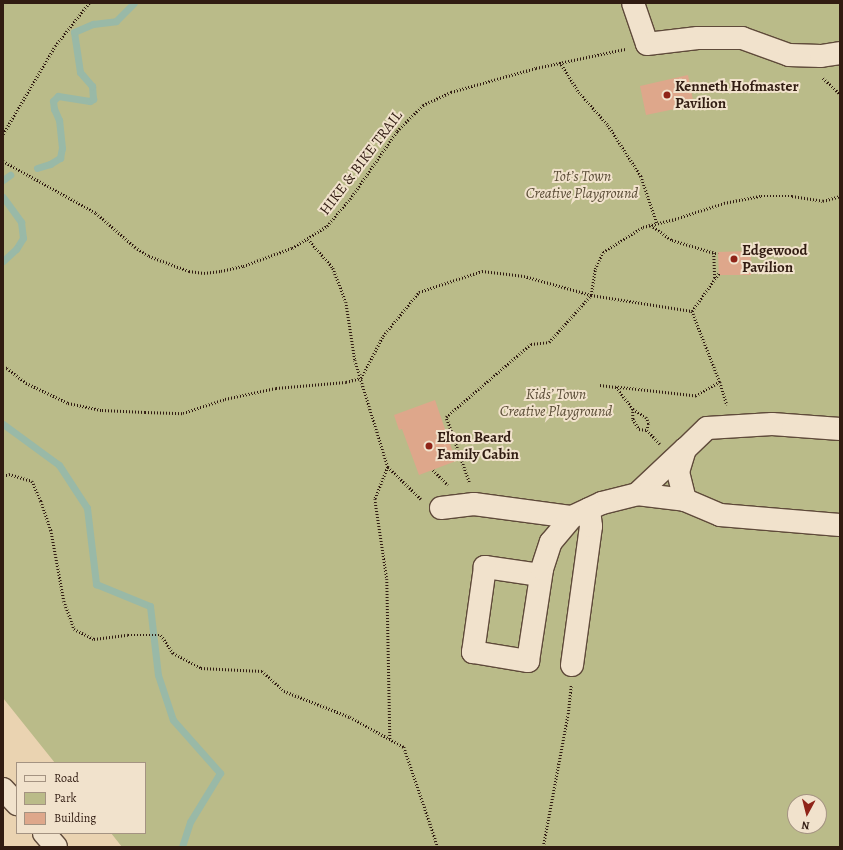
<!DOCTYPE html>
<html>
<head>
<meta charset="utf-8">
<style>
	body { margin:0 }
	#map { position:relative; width:843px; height:850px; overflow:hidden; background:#ead3b1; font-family:Alegreya,serif }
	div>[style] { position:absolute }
	.green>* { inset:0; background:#babb89 }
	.stream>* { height:7px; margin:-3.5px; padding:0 3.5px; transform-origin:3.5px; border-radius:3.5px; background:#99b9a7 }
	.building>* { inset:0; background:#dea78b }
	.path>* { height:2.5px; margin-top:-1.25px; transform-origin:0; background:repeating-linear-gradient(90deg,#311c12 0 1px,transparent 0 3px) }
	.roads { filter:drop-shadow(1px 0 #5f4a3a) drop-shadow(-1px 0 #5f4a3a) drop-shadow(0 1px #5f4a3a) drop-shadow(0 -1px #5f4a3a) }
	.minor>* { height:22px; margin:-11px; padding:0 11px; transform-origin:11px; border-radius:11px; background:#f1e2cc }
	.dots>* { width:11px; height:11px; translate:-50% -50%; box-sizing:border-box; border:2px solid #f1e2cc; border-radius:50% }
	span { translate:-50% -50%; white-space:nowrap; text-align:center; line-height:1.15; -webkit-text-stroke:4px #f1e2cc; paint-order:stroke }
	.poi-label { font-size:15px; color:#311c12; font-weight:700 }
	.left { translate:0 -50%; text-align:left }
	.street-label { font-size:15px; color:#311c12 }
	.park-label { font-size:15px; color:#5a4c36; font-style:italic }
	.frame { position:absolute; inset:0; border:4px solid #311c12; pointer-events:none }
	.legend { position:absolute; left:16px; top:762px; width:130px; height:72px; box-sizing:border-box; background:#f1e2cc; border:1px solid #a49382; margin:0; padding:5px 7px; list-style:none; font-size:12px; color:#311c12 }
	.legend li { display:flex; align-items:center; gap:8px; height:20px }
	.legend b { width:20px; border:1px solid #a49382 }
	.north { position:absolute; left:787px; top:794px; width:40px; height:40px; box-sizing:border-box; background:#f1e2cc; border:1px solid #a49382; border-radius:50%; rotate:187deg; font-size:11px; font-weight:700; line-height:16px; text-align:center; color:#311c12 }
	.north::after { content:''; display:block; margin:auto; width:14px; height:18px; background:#8f2418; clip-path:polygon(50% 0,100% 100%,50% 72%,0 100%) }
</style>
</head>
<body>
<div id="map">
	<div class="green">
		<div style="clip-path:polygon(evenodd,3px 3px,840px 3px,840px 847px,122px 847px,111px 833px,145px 833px,145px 763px,55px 763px,3px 698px,3px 3px,795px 802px,819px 802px,819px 826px,795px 826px,795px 802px)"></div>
	</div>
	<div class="stream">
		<div style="left:37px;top:168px;width:14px;rotate:-17deg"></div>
		<div style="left:50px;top:164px;width:12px;rotate:-31deg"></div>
		<div style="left:60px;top:158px;width:10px;rotate:-79deg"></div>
		<div style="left:62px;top:148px;width:28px;rotate:-96deg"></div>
		<div style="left:59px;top:120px;width:12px;rotate:-114deg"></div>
		<div style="left:54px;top:109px;width:8px;rotate:-97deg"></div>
		<div style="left:53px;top:101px;width:7px;rotate:-45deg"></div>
		<div style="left:58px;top:96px;width:32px;rotate:9deg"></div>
		<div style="left:90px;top:101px;width:4px;rotate:-34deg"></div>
		<div style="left:93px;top:99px;width:13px;rotate:-94deg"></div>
		<div style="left:92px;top:86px;width:18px;rotate:-131deg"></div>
		<div style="left:80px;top:72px;width:40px;rotate:-98.5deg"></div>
		<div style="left:74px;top:32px;width:21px;rotate:-23deg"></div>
		<div style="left:93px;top:24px;width:23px;rotate:-7deg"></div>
		<div style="left:116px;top:21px;width:25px;rotate:-45deg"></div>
		<div style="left:3px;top:180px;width:9px;rotate:-36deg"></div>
		<div style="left:3px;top:197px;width:31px;rotate:54deg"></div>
		<div style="left:21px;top:222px;width:16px;rotate:83deg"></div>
		<div style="left:23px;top:238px;width:13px;rotate:122deg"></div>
		<div style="left:16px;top:249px;width:18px;rotate:137deg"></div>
		<div style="left:3px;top:424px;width:69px;rotate:36.2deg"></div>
		<div style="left:59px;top:465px;width:51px;rotate:56.9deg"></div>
		<div style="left:87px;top:508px;width:77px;rotate:83.2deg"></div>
		<div style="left:96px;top:584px;width:58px;rotate:22.2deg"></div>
		<div style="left:150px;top:606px;width:69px;rotate:83.4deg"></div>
		<div style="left:158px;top:675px;width:47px;rotate:71.6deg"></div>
		<div style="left:173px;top:720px;width:71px;rotate:48.4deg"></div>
		<div style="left:220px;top:773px;width:57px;rotate:121.5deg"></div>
		<div style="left:190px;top:822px;width:26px;rotate:108deg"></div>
	</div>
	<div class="building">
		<div style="clip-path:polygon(688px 75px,694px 105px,646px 115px,640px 86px)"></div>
		<div style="clip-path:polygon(751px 251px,751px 275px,719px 275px,718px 252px)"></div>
		<div style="clip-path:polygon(435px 400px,456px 461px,419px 475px,402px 429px,399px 430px,394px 415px)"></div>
	</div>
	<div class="path">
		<div style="left:560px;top:62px;width:36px;rotate:58deg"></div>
		<div style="left:579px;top:92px;width:44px;rotate:48.7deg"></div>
		<div style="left:608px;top:125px;width:61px;rotate:57.1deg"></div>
		<div style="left:641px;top:176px;width:50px;rotate:71.2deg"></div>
		<div style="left:823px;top:78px;width:23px;rotate:43deg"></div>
		<div style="left:3px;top:134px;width:102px;rotate:-59.4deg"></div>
		<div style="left:55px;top:46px;width:55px;rotate:-51.7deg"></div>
		<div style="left:3px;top:161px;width:107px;rotate:29.2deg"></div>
		<div style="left:96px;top:213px;width:52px;rotate:41.1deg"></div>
		<div style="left:135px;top:247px;width:17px;rotate:33deg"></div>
		<div style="left:149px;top:256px;width:43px;rotate:20.6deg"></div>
		<div style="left:189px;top:271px;width:15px;rotate:8deg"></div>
		<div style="left:204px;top:273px;width:17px;rotate:-7deg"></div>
		<div style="left:221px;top:271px;width:23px;rotate:-13deg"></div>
		<div style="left:243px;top:266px;width:52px;rotate:-20.2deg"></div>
		<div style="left:292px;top:248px;width:41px;rotate:-32.2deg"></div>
		<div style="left:327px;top:226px;width:35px;rotate:-50deg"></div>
		<div style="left:350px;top:199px;width:83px;rotate:-55.3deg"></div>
		<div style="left:397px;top:131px;width:37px;rotate:-45deg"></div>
		<div style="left:423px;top:105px;width:31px;rotate:-25deg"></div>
		<div style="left:451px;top:92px;width:88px;rotate:-15.8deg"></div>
		<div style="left:536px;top:68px;width:91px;rotate:-12.1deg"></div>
		<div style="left:651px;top:225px;width:26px;rotate:36deg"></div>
		<div style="left:672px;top:240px;width:48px;rotate:16.9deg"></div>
		<div style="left:308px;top:239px;width:38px;rotate:49deg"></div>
		<div style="left:333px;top:268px;width:36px;rotate:69deg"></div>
		<div style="left:346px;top:302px;width:59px;rotate:81.2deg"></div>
		<div style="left:355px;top:360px;width:112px;rotate:72.9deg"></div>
		<div style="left:388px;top:467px;width:46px;rotate:44.1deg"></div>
		<div style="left:714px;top:253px;width:25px;rotate:88deg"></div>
		<div style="left:692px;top:311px;width:47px;rotate:-54.6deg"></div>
		<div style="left:3px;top:367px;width:4px;rotate:14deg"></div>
		<div style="left:7px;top:368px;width:24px;rotate:38deg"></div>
		<div style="left:26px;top:383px;width:47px;rotate:25.5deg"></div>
		<div style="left:68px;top:403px;width:35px;rotate:12deg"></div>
		<div style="left:102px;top:410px;width:43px;rotate:2.7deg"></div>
		<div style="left:145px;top:412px;width:38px;rotate:2deg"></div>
		<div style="left:183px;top:413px;width:44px;rotate:-18.4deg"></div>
		<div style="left:225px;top:399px;width:52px;rotate:-12.2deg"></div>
		<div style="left:276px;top:388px;width:70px;rotate:-4.9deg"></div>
		<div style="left:346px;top:382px;width:16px;rotate:-15deg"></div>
		<div style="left:361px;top:378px;width:47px;rotate:-62.4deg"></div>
		<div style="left:383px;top:336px;width:57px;rotate:-50.7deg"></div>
		<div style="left:419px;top:292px;width:66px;rotate:-18.4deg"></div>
		<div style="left:482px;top:271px;width:42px;rotate:6.8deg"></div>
		<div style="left:524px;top:276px;width:70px;rotate:15.8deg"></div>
		<div style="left:591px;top:295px;width:26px;rotate:-81deg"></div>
		<div style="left:595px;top:269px;width:19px;rotate:-65deg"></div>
		<div style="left:603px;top:252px;width:47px;rotate:-32deg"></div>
		<div style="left:643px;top:227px;width:36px;rotate:-14deg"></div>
		<div style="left:678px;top:218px;width:48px;rotate:-18.1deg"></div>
		<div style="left:724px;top:203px;width:38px;rotate:-11deg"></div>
		<div style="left:761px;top:196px;width:31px"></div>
		<div style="left:792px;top:196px;width:31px;rotate:9deg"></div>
		<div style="left:823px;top:201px;width:18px;rotate:-16deg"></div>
		<div style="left:720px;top:382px;width:24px;rotate:73deg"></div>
		<div style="left:600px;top:385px;width:16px;rotate:7deg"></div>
		<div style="left:616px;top:387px;width:28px;rotate:52deg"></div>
		<div style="left:633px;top:409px;width:10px;rotate:90deg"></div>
		<div style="left:633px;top:419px;width:12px;rotate:59deg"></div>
		<div style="left:639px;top:429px;width:8px;rotate:7deg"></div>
		<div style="left:647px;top:430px;width:19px;rotate:47deg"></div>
		<div style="left:633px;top:409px;width:15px;rotate:32deg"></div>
		<div style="left:646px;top:417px;width:8px;rotate:67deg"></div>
		<div style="left:649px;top:424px;width:6px;rotate:108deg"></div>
		<div style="left:388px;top:467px;width:35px;rotate:112deg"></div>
		<div style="left:375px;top:499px;width:81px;rotate:81.5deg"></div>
		<div style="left:387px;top:579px;width:161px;rotate:88.9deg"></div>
		<div style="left:433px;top:470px;width:21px;rotate:45deg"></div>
		<div style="left:3px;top:476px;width:6px;rotate:-18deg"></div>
		<div style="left:9px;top:474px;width:24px;rotate:17deg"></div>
		<div style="left:32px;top:481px;width:22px;rotate:66deg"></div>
		<div style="left:41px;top:501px;width:31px;rotate:71deg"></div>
		<div style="left:51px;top:530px;width:72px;rotate:79.6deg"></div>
		<div style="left:64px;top:601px;width:30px;rotate:70deg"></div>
		<div style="left:74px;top:629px;width:22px;rotate:27deg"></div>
		<div style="left:94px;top:639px;width:34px;rotate:-7deg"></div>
		<div style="left:128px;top:635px;width:33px"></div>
		<div style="left:161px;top:635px;width:22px;rotate:56deg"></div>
		<div style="left:173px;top:653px;width:32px;rotate:28deg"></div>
		<div style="left:201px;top:668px;width:61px;rotate:2.8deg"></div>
		<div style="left:262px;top:671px;width:30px;rotate:42deg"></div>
		<div style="left:284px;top:691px;width:71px;rotate:21.5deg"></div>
		<div style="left:350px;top:717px;width:62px;rotate:29.1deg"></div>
		<div style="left:404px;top:747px;width:106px;rotate:71.2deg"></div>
		<div style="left:469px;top:482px;width:69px;rotate:-109.5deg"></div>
		<div style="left:446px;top:417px;width:112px;rotate:-40.7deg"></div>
		<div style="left:531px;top:344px;width:18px;rotate:-6deg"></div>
		<div style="left:549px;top:342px;width:63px;rotate:-48.2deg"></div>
		<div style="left:591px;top:295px;width:102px;rotate:9deg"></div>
		<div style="left:692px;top:311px;width:76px;rotate:68.5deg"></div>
		<div style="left:720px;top:382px;width:28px;rotate:150deg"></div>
		<div style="left:696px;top:396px;width:81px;rotate:-173.6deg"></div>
		<div style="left:543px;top:847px;width:135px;rotate:-79.4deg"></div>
		<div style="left:568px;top:714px;width:29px;rotate:-84deg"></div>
	</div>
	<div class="roads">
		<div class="minor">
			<div style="left:633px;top:3px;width:43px;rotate:71.1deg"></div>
			<div style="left:647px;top:44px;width:51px;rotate:-6.7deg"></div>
			<div style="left:698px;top:38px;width:44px"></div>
			<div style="left:742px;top:38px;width:50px;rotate:19.9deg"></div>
			<div style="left:789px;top:55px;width:32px;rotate:2deg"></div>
			<div style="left:821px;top:56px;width:19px;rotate:-9deg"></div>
			<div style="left:840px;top:429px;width:68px;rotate:-175.8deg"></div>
			<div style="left:772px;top:424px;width:65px;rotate:176.5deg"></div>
			<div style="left:707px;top:428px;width:30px;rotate:136deg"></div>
			<div style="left:685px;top:449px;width:24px;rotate:107deg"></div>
			<div style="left:678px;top:472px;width:29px;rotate:76deg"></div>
			<div style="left:685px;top:500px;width:38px;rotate:23deg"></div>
			<div style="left:720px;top:515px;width:120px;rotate:4.8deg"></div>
			<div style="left:637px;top:494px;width:66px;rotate:-43.2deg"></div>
			<div style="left:441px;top:508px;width:33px;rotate:-7deg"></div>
			<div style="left:474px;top:504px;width:99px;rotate:7.6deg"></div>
			<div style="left:540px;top:575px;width:56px;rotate:-171.7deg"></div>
			<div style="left:485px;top:567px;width:86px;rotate:98deg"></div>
			<div style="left:473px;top:652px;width:56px;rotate:9.3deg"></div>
			<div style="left:528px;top:661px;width:93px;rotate:-81.3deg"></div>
			<div style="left:542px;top:569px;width:28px;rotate:-72deg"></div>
			<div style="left:551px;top:542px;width:33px;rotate:-50deg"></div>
			<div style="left:572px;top:517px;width:33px;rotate:-25deg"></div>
			<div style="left:602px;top:503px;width:36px;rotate:-14deg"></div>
			<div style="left:637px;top:494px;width:48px;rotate:7.1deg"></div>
			<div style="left:572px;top:665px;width:140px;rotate:-82.2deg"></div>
			<div style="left:591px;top:526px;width:17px;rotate:-97deg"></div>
			<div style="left:3px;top:789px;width:21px;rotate:47deg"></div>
			<div style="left:44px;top:833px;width:18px;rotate:49deg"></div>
		</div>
	</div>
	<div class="dots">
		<div style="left:667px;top:95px;background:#8f2418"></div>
		<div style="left:734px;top:259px;background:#8f2418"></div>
		<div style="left:429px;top:446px;background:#8f2418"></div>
	</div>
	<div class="poi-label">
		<span class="left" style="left:675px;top:95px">Kenneth Hofmaster<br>Pavilion</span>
		<span class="left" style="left:742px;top:259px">Edgewood<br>Pavilion</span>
		<span class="left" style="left:437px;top:446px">Elton Beard<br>Family Cabin</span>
	</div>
	<div class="street-label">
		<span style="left:361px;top:163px;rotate:-53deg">HIKE &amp; BIKE TRAIL</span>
	</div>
	<div class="park-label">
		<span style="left:582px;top:185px">Tot’s Town<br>Creative Playground</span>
		<span style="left:556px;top:403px">Kids’ Town<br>Creative Playground</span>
	</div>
	<div class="frame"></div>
	<ul class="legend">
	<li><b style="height:5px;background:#f1e2cc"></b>Road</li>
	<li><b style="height:11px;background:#babb89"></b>Park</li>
	<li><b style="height:11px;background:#dea78b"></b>Building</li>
	</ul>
	<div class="north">N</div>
</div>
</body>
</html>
